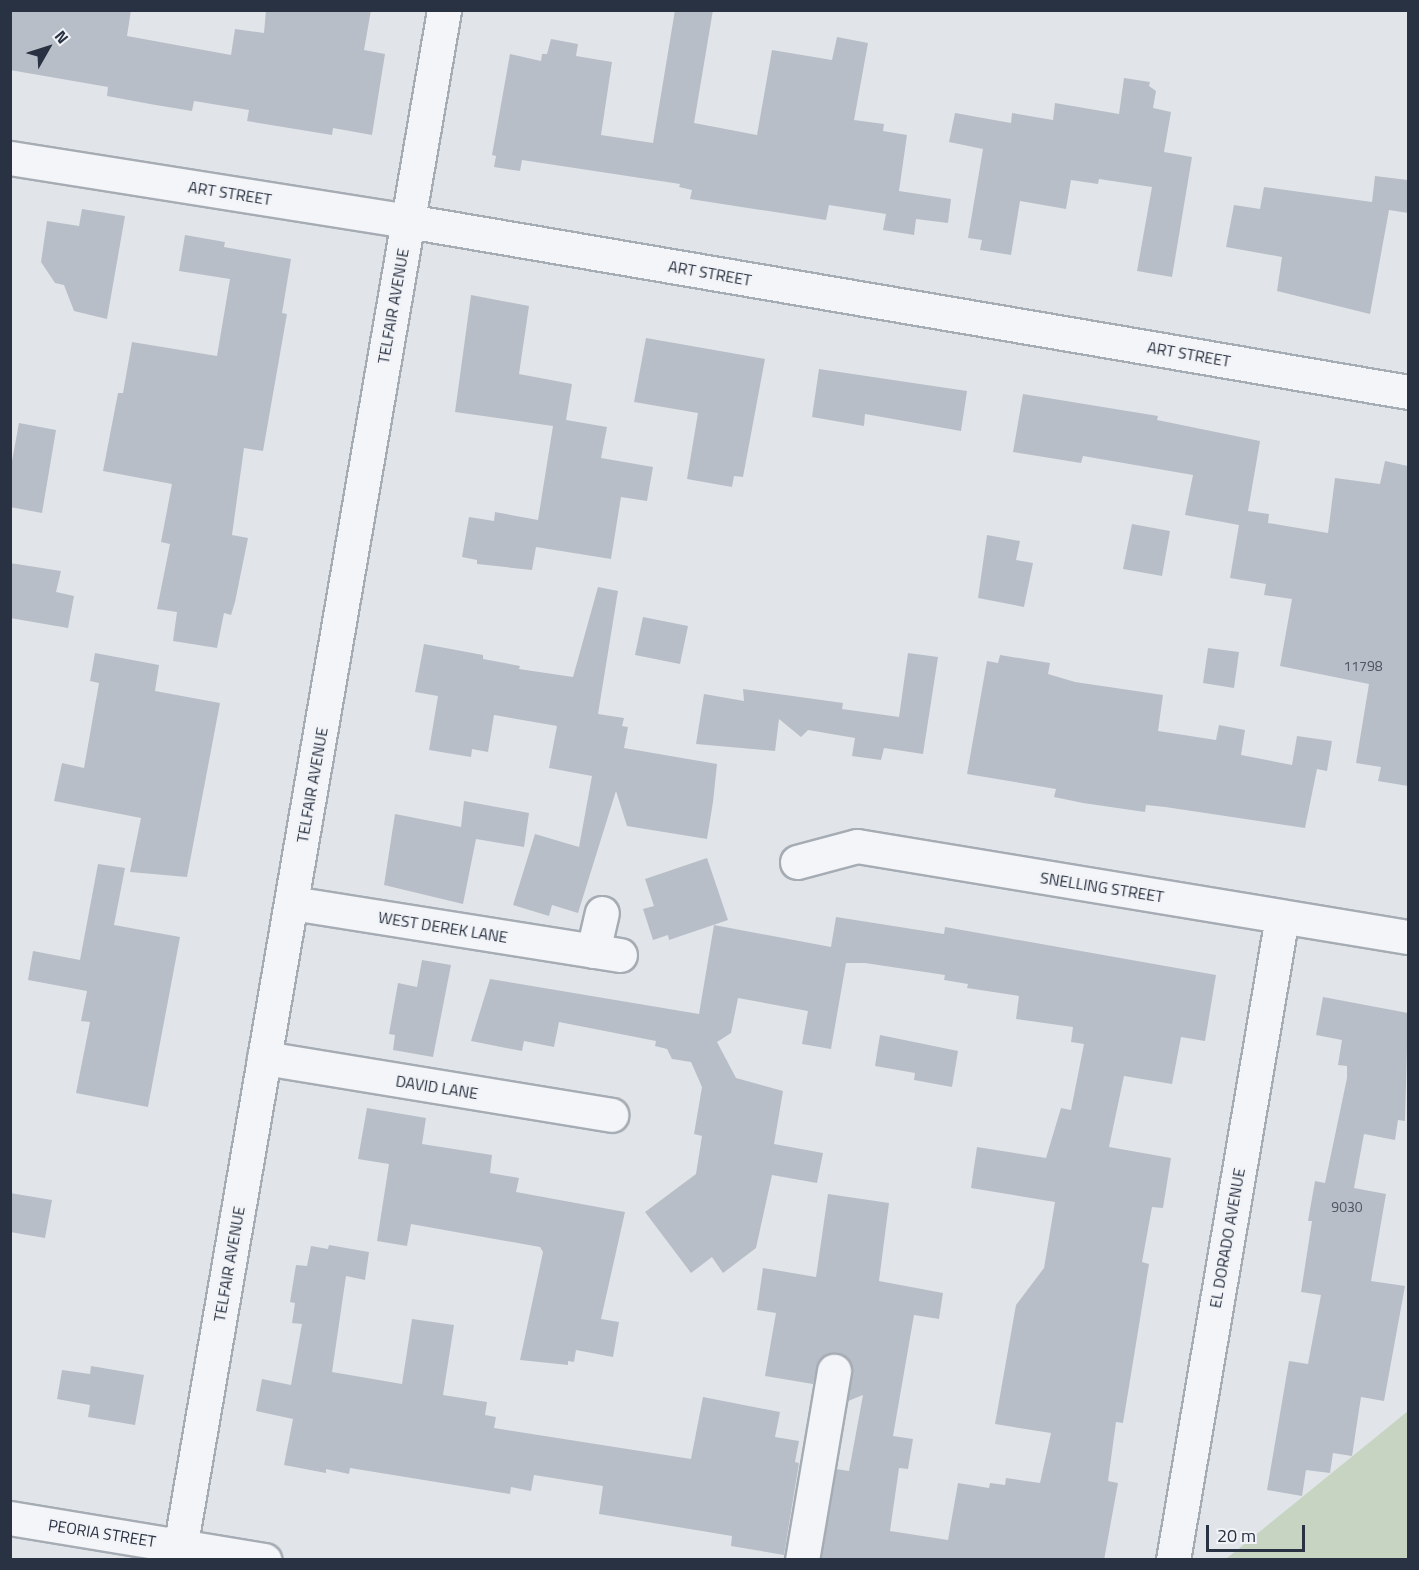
<!DOCTYPE html>
<html>
<head>
<meta charset="utf-8">
<style>
	body { margin:0 }
	#map { position:relative; width:1419px; height:1570px; overflow:hidden; background:#e1e5ea; font-family:"Titillium Web",sans-serif }
	div>[style] { position:absolute }
	.green>* { inset:0; background:#c7d4c2 }
	.building>* { inset:0; background:#b8bec7 }
	.roads { filter:drop-shadow(2px 0 #a6acb4) drop-shadow(-2px 0 #a6acb4) drop-shadow(0 2px #a6acb4) drop-shadow(0 -2px #a6acb4) }
	.minor>* { height:33px; margin:-16.5px; padding:0 16.5px; transform-origin:16.5px; border-radius:16.5px; background:#f4f5f8 }
	span { translate:-50% -50%; white-space:nowrap; text-align:center; line-height:1.15; -webkit-text-stroke:4.5px #f1f3f7; paint-order:stroke }
	.number-label { font-size:14px; color:#4d5563 }
	.number-label span { -webkit-text-stroke-width:0 }
	.street-label { font-size:16px; color:#293242 }
	.frame { position:absolute; inset:0; border:12px solid #293242; pointer-events:none }
	.north { position:absolute; left:18px; top:18px; width:60px; height:60px; -webkit-text-stroke:4px #f1f3f7; paint-order:stroke; rotate:51deg; font-size:16px; font-weight:700; line-height:24px; text-align:center; color:#293242 }
	.north::after { content:''; display:block; margin:auto; width:21px; height:27px; background:#293242; clip-path:polygon(50% 0,100% 100%,50% 72%,0 100%) }
	.scale { position:absolute; left:1206px; top:1525px; width:99px; height:27px; box-sizing:border-box; border:3px solid #293242; border-top:0; padding-left:8px; font-size:18px; line-height:21px; white-space:nowrap; color:#293242; -webkit-text-stroke:4px #f1f3f7; paint-order:stroke }
</style>
</head>
<body>
<div id="map">
	<div class="green">
		<div style="clip-path:polygon(1408px 1411px,1408px 1559px,1226px 1559px)"></div>
	</div>
	<div class="building">
		<div style="clip-path:polygon(10px 10px,131px 10px,127px 36px,231px 55px,235px 29px,264px 33px,266px 10px,371px 10px,364px 50px,385px 54px,372px 135px,333px 128px,332px 135px,247px 121px,249px 110px,194px 101px,192px 111px,150px 104px,107px 96px,108px 87px,10px 70px)"></div>
		<div style="clip-path:polygon(675px 10px,713px 10px,694px 123px,757px 135px,772px 50px,832px 60px,837px 37px,868px 43px,854px 120px,884px 124px,883px 131px,907px 135px,899px 191px,951px 199px,948px 223px,916px 219px,914px 235px,883px 230px,886px 214px,829px 205px,826px 220px,690px 199px,692px 190px,679px 187px,680px 184px,522px 160px,520px 171px,494px 167px,496px 156px,492px 155px,510px 54px,541px 61px,542px 54px,547px 54px,551px 39px,578px 44px,576px 56px,612px 62px,601px 135px,653px 143px)"></div>
		<div style="clip-path:polygon(1124px 78px,1150px 82px,1149px 86px,1156px 91px,1153px 108px,1171px 112px,1164px 152px,1192px 157px,1172px 277px,1137px 271px,1152px 187px,1099px 179px,1098px 184px,1071px 180px,1066px 209px,1020px 201px,1011px 255px,980px 250px,982px 240px,968px 238px,983px 149px,949px 142px,955px 113px,1011px 123px,1012px 113px,1053px 120px,1055px 103px,1119px 114px)"></div>
		<div style="clip-path:polygon(1375px 176px,1408px 180px,1408px 213px,1389px 210px,1370px 314px,1277px 291px,1282px 257px,1226px 247px,1234px 205px,1260px 209px,1264px 187px,1372px 202px)"></div>
		<div style="clip-path:polygon(82px 209px,125px 216px,107px 319px,74px 311px,64px 285px,55px 283px,41px 262px,47px 221px,79px 226px)"></div>
		<div style="clip-path:polygon(185px 235px,225px 242px,224px 247px,291px 259px,282px 313px,287px 314px,263px 451px,244px 448px,232px 535px,248px 538px,235px 602px,231px 615px,224px 613px,217px 648px,173px 641px,177px 612px,157px 609px,170px 544px,161px 542px,172px 484px,103px 471px,118px 393px,123px 393px,132px 342px,217px 356px,230px 279px,179px 271px)"></div>
		<div style="clip-path:polygon(471px 295px,529px 306px,519px 374px,572px 384px,566px 420px,607px 427px,601px 458px,653px 467px,647px 501px,621px 497px,611px 559px,536px 547px,532px 570px,477px 564px,477px 560px,462px 557px,469px 517px,494px 521px,495px 512px,538px 520px,553px 426px,455px 412px)"></div>
		<div style="clip-path:polygon(646px 338px,765px 359px,743px 477px,734px 476px,732px 487px,687px 479px,698px 413px,634px 402px)"></div>
		<div style="clip-path:polygon(819px 369px,967px 391px,961px 431px,865px 414px,864px 426px,812px 417px)"></div>
		<div style="clip-path:polygon(1023px 394px,1158px 416px,1157px 420px,1260px 441px,1248px 511px,1269px 514px,1268px 523px,1328px 533px,1335px 478px,1380px 484px,1385px 461px,1408px 466px,1408px 786px,1378px 781px,1381px 767px,1356px 763px,1369px 684px,1280px 666px,1292px 599px,1264px 595px,1266px 584px,1230px 578px,1239px 525px,1185px 515px,1193px 475px,1083px 456px,1081px 463px,1013px 452px)"></div>
		<div style="clip-path:polygon(19px 423px,56px 430px,42px 513px,10px 507px,10px 472px)"></div>
		<div style="clip-path:polygon(1132px 524px,1170px 531px,1162px 576px,1123px 569px)"></div>
		<div style="clip-path:polygon(987px 535px,1020px 541px,1016px 560px,1033px 563px,1024px 607px,978px 598px)"></div>
		<div style="clip-path:polygon(10px 563px,61px 571px,56px 592px,74px 596px,68px 628px,10px 618px)"></div>
		<div style="clip-path:polygon(598px 587px,618px 591px,598px 714px,624px 718px,622px 726px,628px 727px,624px 748px,717px 764px,713px 802px,707px 839px,627px 826px,616px 791px,578px 913px,552px 905px,549px 916px,513px 905px,535px 834px,579px 847px,592px 776px,549px 768px,557px 726px,494px 715px,488px 752px,472px 749px,471px 757px,429px 750px,438px 696px,415px 692px,424px 644px,483px 655px,483px 659px,520px 666px,519px 669px,573px 677px)"></div>
		<div style="clip-path:polygon(643px 617px,688px 626px,680px 664px,635px 655px)"></div>
		<div style="clip-path:polygon(1208px 648px,1239px 652px,1234px 688px,1203px 683px)"></div>
		<div style="clip-path:polygon(95px 653px,159px 665px,155px 691px,220px 703px,187px 877px,130px 872px,141px 818px,54px 801px,62px 763px,84px 768px,99px 683px,90px 681px)"></div>
		<div style="clip-path:polygon(908px 653px,938px 657px,923px 754px,884px 748px,881px 760px,852px 756px,855px 738px,808px 730px,801px 737px,779px 719px,775px 751px,696px 744px,704px 694px,744px 701px,743px 689px,843px 703px,842px 709px,899px 717px)"></div>
		<div style="clip-path:polygon(1000px 655px,1050px 663px,1048px 674px,1075px 682px,1163px 695px,1158px 731px,1216px 740px,1219px 725px,1245px 730px,1241px 755px,1292px 765px,1297px 736px,1332px 741px,1327px 771px,1317px 769px,1305px 828px,1165px 807px,1146px 805px,1145px 812px,1083px 803px,1054px 797px,1056px 789px,967px 774px,987px 661px,998px 663px)"></div>
		<div style="clip-path:polygon(464px 801px,529px 813px,524px 847px,476px 839px,463px 904px,384px 885px,395px 814px,461px 827px)"></div>
		<div style="clip-path:polygon(707px 858px,728px 920px,669px 940px,668px 935px,653px 940px,643px 909px,654px 906px,645px 879px)"></div>
		<div style="clip-path:polygon(98px 864px,125px 868px,114px 925px,180px 937px,148px 1107px,76px 1093px,90px 1022px,81px 1021px,87px 991px,28px 980px,33px 951px,80px 960px)"></div>
		<div style="clip-path:polygon(836px 917px,944px 934px,945px 927px,1216px 975px,1205px 1041px,1181px 1037px,1172px 1084px,1124px 1076px,1109px 1147px,1171px 1158px,1163px 1208px,1152px 1207px,1142px 1262px,1149px 1264px,1123px 1423px,1116px 1422px,1108px 1481px,1118px 1483px,1104px 1560px,821px 1560px,836px 1469px,849px 1471px,863px 1395px,848px 1401px,852px 1365px,838px 1353px,819px 1360px,813px 1384px,765px 1376px,776px 1313px,757px 1310px,763px 1268px,816px 1277px,828px 1194px,889px 1203px,879px 1281px,943px 1293px,939px 1319px,914px 1315px,893px 1436px,913px 1439px,908px 1469px,899px 1468px,890px 1531px,948px 1540px,958px 1483px,989px 1488px,990px 1483px,1005px 1485px,1006px 1478px,1040px 1483px,1051px 1433px,995px 1424px,1016px 1305px,1044px 1268px,1055px 1202px,971px 1188px,977px 1147px,1046px 1158px,1061px 1108px,1071px 1110px,1084px 1044px,1071px 1042px,1073px 1027px,1016px 1019px,1019px 996px,967px 988px,968px 984px,944px 980px,945px 975px,865px 963px,846px 963px,831px 1049px,802px 1044px,808px 1011px,738px 998px,731px 1033px,717px 1042px,736px 1078px,783px 1091px,774px 1144px,823px 1153px,817px 1183px,772px 1175px,756px 1248px,723px 1273px,712px 1257px,691px 1273px,645px 1212px,696px 1174px,702px 1136px,694px 1134px,702px 1087px,691px 1062px,672px 1059px,667px 1049px,655px 1046px,656px 1041px,559px 1022px,554px 1047px,524px 1041px,522px 1051px,471px 1041px,490px 979px,699px 1014px,714px 925px,831px 947px)"></div>
		<div style="clip-path:polygon(422px 960px,451px 965px,433px 1057px,393px 1050px,395px 1035px,389px 1034px,398px 983px,417px 987px)"></div>
		<div style="clip-path:polygon(1323px 997px,1408px 1013px,1405px 1121px,1398px 1120px,1395px 1140px,1364px 1134px,1354px 1188px,1386px 1194px,1371px 1281px,1405px 1286px,1384px 1401px,1361px 1397px,1352px 1456px,1333px 1453px,1330px 1473px,1306px 1470px,1302px 1496px,1267px 1490px,1289px 1361px,1308px 1364px,1321px 1295px,1301px 1292px,1312px 1221px,1308px 1221px,1315px 1181px,1325px 1183px,1347px 1078px,1347px 1066px,1338px 1065px,1342px 1040px,1316px 1035px)"></div>
		<div style="clip-path:polygon(880px 1035px,958px 1051px,952px 1087px,914px 1080px,915px 1073px,875px 1066px)"></div>
		<div style="clip-path:polygon(367px 1108px,426px 1118px,422px 1144px,492px 1155px,490px 1173px,519px 1178px,516px 1192px,625px 1212px,601px 1319px,619px 1322px,613px 1357px,576px 1350px,574px 1362px,568px 1361px,568px 1365px,520px 1360px,543px 1252px,540px 1247px,411px 1224px,407px 1246px,377px 1241px,389px 1164px,358px 1159px)"></div>
		<div style="clip-path:polygon(10px 1193px,52px 1200px,45px 1238px,10px 1232px)"></div>
		<div style="clip-path:polygon(329px 1245px,369px 1252px,365px 1280px,346px 1276px,332px 1372px,402px 1384px,412px 1319px,454px 1325px,443px 1395px,487px 1402px,485px 1415px,496px 1417px,494px 1428px,691px 1459px,703px 1397px,780px 1412px,775px 1437px,799px 1441px,795px 1462px,799px 1463px,784px 1555px,731px 1546px,732px 1536px,599px 1514px,603px 1486px,534px 1475px,531px 1491px,511px 1487px,510px 1494px,350px 1468px,349px 1474px,326px 1469px,326px 1473px,284px 1465px,293px 1419px,256px 1411px,262px 1379px,291px 1385px,302px 1324px,292px 1323px,295px 1303px,290px 1302px,296px 1265px,307px 1266px,311px 1246px,328px 1249px)"></div>
		<div style="clip-path:polygon(91px 1366px,144px 1375px,135px 1425px,88px 1417px,90px 1405px,57px 1399px,62px 1370px,90px 1374px)"></div>
	</div>
	<div class="roads">
		<div class="minor">
			<div style="left:10px;top:158px;width:403px;rotate:9deg"></div>
			<div style="left:408px;top:221px;width:1015px;rotate:9.7deg"></div>
			<div style="left:797px;top:862px;width:62px;rotate:-14.9deg"></div>
			<div style="left:857px;top:846px;width:558px;rotate:9.38deg"></div>
			<div style="left:292px;top:903px;width:332px;rotate:9deg"></div>
			<div style="left:593px;top:951px;width:39px;rotate:-77deg"></div>
			<div style="left:264px;top:1058px;width:352px;rotate:9.3deg"></div>
			<div style="left:10px;top:1518px;width:258px;rotate:9.4deg"></div>
			<div style="left:178px;top:1560px;width:1573px;rotate:-80.26deg"></div>
			<div style="left:802px;top:1560px;width:192px;rotate:-80.4deg"></div>
			<div style="left:1173px;top:1560px;width:652px;rotate:-80.38deg"></div>
		</div>
	</div>
	<div class="number-label">
		<span style="left:1363px;top:666px">11798</span>
		<span style="left:1347px;top:1207px">9030</span>
	</div>
	<div class="street-label">
		<span style="left:230px;top:193px;rotate:9deg">ART STREET</span>
		<span style="left:710px;top:273px;rotate:10deg">ART STREET</span>
		<span style="left:393px;top:306px;rotate:-80deg">TELFAIR AVENUE</span>
		<span style="left:1189px;top:354px;rotate:10deg">ART STREET</span>
		<span style="left:312px;top:785px;rotate:-80deg">TELFAIR AVENUE</span>
		<span style="left:1102px;top:887px;rotate:9deg">SNELLING STREET</span>
		<span style="left:443px;top:927px;rotate:9deg">WEST DEREK LANE</span>
		<span style="left:437px;top:1087px;rotate:9deg">DAVID LANE</span>
		<span style="left:1227px;top:1238px;rotate:-80deg">EL DORADO AVENUE</span>
		<span style="left:229px;top:1264px;rotate:-80deg">TELFAIR AVENUE</span>
		<span style="left:102px;top:1533px;rotate:9deg">PEORIA STREET</span>
	</div>
	<div class="frame"></div>
	<div class="north">N</div>
	<div class="scale">20 m</div>
</div>
</body>
</html>
